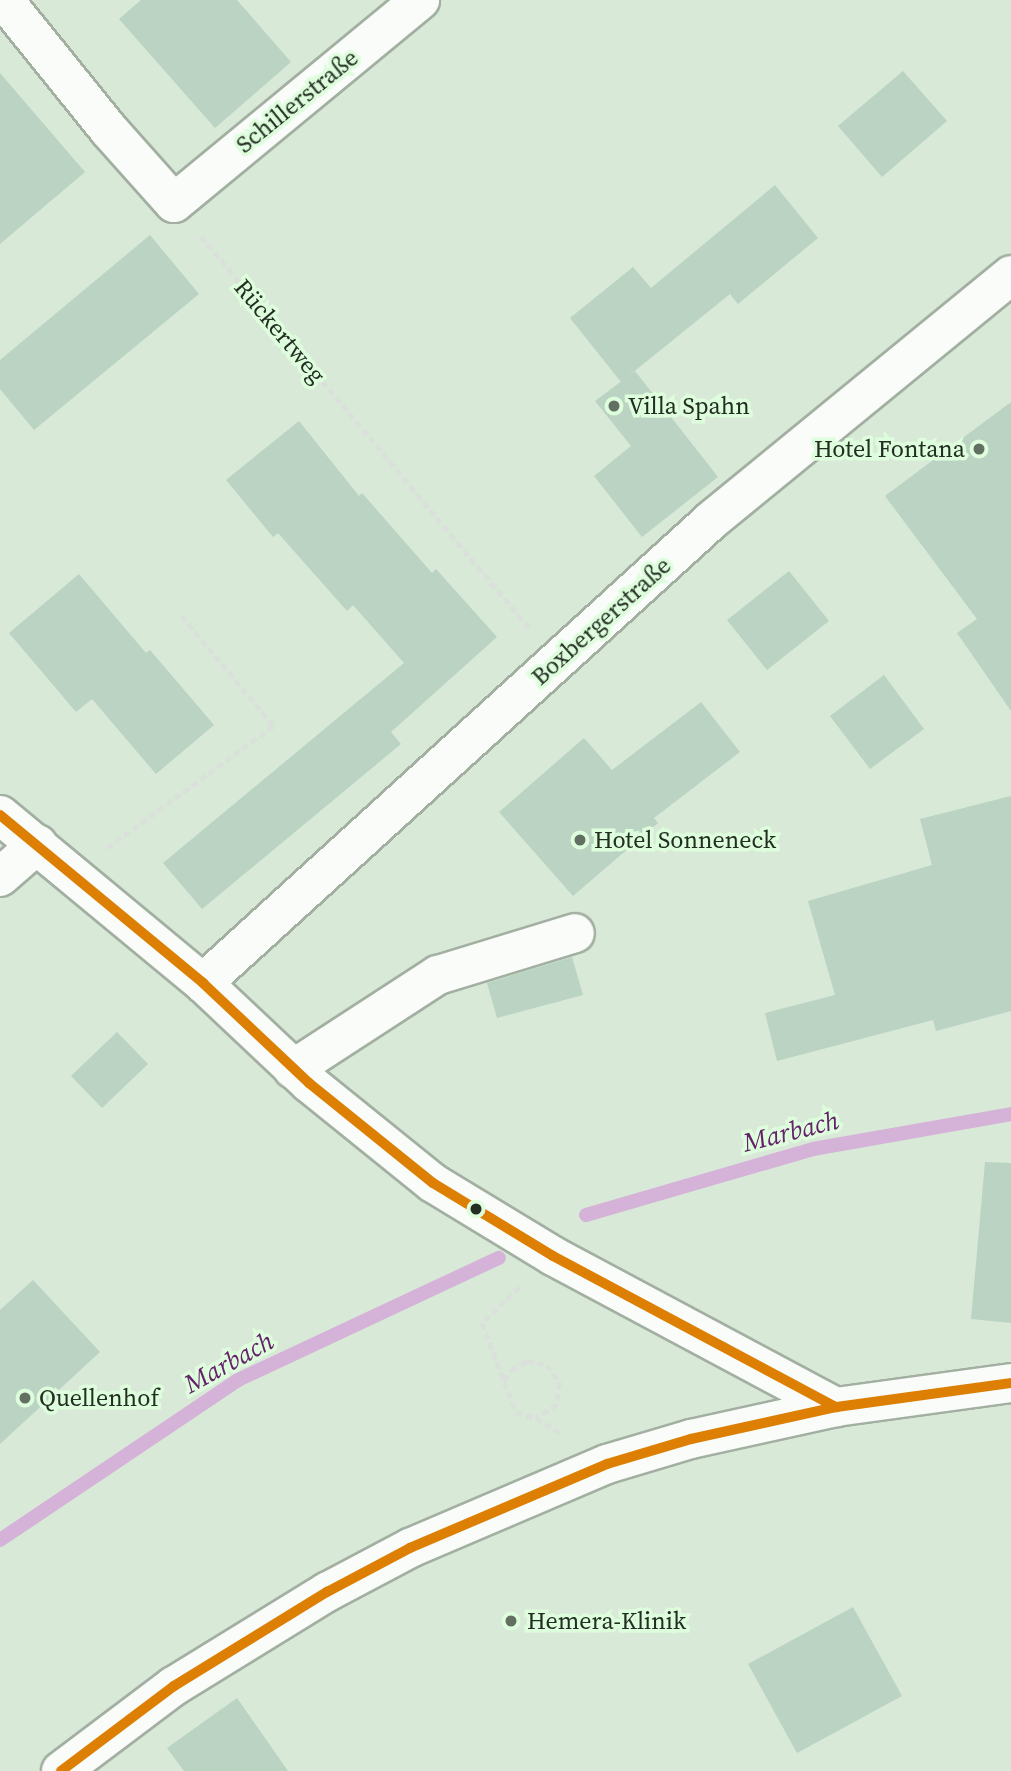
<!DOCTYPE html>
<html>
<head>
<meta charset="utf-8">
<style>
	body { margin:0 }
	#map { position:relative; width:1011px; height:1771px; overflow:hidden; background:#d8e9d7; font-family:"Source Serif 4",serif }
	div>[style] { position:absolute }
	.stream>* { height:14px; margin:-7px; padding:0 7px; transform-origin:7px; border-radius:7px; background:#d5b2d8 }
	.building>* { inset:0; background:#bad3c3 }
	.path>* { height:4.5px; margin-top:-2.25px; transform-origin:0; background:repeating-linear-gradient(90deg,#dae0da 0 7px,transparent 0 10.5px) }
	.roads { filter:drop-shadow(2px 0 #a2afa1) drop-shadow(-2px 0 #a2afa1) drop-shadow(0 2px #a2afa1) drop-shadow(0 -2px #a2afa1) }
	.minor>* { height:38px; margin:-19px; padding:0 19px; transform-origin:19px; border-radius:19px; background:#f9fcf9 }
	.bus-1>* { height:10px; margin:-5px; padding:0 5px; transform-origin:5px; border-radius:5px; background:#dc7f03 }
	.dots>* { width:19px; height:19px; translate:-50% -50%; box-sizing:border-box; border:4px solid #defddd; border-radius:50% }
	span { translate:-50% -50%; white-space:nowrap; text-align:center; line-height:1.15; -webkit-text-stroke:7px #defddd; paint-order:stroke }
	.street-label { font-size:24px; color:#222e22 }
	.poi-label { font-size:24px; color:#222e22 }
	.left { translate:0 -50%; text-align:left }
	.right { translate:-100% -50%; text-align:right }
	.water-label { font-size:26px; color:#66216b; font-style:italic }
</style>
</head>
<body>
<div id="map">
	<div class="stream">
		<div style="left:586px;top:1215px;width:236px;rotate:-16.2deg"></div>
		<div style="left:813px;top:1149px;width:201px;rotate:-10deg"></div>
		<div style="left:0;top:1540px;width:287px;rotate:-33.9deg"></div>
		<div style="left:238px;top:1380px;width:288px;rotate:-25.1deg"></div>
	</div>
	<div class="building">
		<div style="clip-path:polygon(141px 0,237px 0,291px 62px,215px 128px,119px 19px)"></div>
		<div style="clip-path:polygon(903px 71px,947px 121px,882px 177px,838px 126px)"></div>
		<div style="clip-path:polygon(0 73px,85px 172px,0 244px)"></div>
		<div style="clip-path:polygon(775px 185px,818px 238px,738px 304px,730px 294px,621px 382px,570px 318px,633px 267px,651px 288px)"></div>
		<div style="clip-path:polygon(150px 235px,199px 294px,34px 430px,0 389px,0 360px)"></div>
		<div style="clip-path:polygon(635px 371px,718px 477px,642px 537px,594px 476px,631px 446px,595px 401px)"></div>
		<div style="clip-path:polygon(1011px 402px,1011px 711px,957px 633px,977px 619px,885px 496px)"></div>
		<div style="clip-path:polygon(299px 421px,359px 496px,362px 493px,432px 573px,436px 569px,497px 637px,391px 732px,401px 744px,202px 909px,163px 863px,404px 663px,353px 605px,347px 611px,278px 533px,273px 537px,226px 480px)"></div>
		<div style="clip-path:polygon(789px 571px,829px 621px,767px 670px,727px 620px)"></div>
		<div style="clip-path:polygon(79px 574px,146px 653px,150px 650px,214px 725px,156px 774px,92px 699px,76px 712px,9px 633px)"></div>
		<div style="clip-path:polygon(884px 675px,924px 729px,870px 769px,830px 716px)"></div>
		<div style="clip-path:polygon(701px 702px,740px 752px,654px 818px,658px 823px,573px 896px,499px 812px,584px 738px,612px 770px)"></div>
		<div style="clip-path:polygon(1011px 796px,1011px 1011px,936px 1031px,933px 1020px,777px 1061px,765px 1013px,835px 995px,808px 901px,932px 865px,920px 819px)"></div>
		<div style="clip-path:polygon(572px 957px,583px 995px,497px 1018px,487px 983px)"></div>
		<div style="clip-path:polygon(117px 1032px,148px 1064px,102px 1108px,71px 1076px)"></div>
		<div style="clip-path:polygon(985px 1162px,1011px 1163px,1011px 1323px,971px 1319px)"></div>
		<div style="clip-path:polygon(33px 1280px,100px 1352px,0 1444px,0 1310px)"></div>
		<div style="clip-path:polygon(853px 1607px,902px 1696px,797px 1753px,748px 1664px)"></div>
		<div style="clip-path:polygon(237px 1698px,288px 1771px,184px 1771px,167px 1748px)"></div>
	</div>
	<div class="path">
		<div style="left:201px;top:236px;width:513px;rotate:50.07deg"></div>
		<div style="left:107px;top:848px;width:206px;rotate:-36.3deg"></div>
		<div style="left:273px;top:726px;width:147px;rotate:-129.8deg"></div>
		<div style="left:520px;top:1287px;width:52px;rotate:136.5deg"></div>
		<div style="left:482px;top:1323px;width:95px;rotate:69.1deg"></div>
		<div style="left:516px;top:1412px;width:21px;rotate:17deg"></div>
		<div style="left:536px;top:1418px;width:32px;rotate:32deg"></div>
		<div style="left:504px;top:1381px;width:13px;rotate:-58deg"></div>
		<div style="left:511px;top:1370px;width:18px;rotate:-29deg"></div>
		<div style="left:527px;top:1361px;width:20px;rotate:11deg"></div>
		<div style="left:547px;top:1365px;width:22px;rotate:54deg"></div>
		<div style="left:560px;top:1383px;width:22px;rotate:98deg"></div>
		<div style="left:557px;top:1405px;width:25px;rotate:148deg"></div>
	</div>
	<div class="roads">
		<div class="minor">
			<div style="left:4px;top:0;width:166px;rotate:51.1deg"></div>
			<div style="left:108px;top:129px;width:99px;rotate:48.3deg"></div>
			<div style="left:174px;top:203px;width:319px;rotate:-39.5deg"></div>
			<div style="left:0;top:815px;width:264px;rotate:39.6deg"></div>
			<div style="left:203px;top:983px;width:146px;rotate:43.3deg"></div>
			<div style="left:309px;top:1083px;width:159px;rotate:38.9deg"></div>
			<div style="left:433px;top:1183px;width:140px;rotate:31.3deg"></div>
			<div style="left:553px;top:1256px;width:321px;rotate:28.1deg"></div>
			<div style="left:0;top:877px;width:50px;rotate:-41deg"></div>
			<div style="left:203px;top:983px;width:689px;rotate:-42.3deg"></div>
			<div style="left:713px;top:519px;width:385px;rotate:-39.3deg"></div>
			<div style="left:293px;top:1069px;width:173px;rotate:-33deg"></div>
			<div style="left:438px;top:975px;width:143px;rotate:-17deg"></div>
			<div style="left:61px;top:1771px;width:141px;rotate:-37deg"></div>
			<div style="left:174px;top:1686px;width:180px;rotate:-31.6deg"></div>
			<div style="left:327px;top:1592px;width:94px;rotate:-27.9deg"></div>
			<div style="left:410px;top:1548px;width:214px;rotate:-23.1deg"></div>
			<div style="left:607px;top:1464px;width:88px;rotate:-16.6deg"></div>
			<div style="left:691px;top:1439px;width:148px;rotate:-12.4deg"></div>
			<div style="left:836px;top:1407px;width:177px;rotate:-7.8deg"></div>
		</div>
	</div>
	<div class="bus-1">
		<div style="left:0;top:815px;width:264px;rotate:39.6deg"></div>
		<div style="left:203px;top:983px;width:146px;rotate:43.3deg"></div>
		<div style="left:309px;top:1083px;width:159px;rotate:38.9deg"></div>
		<div style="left:433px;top:1183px;width:140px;rotate:31.3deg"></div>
		<div style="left:553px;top:1256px;width:321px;rotate:28.1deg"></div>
		<div style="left:61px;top:1771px;width:141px;rotate:-37deg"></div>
		<div style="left:174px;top:1686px;width:180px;rotate:-31.6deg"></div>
		<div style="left:327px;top:1592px;width:94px;rotate:-27.9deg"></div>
		<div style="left:410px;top:1548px;width:214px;rotate:-23.1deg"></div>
		<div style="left:607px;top:1464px;width:88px;rotate:-16.6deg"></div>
		<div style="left:691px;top:1439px;width:148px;rotate:-12.4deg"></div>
		<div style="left:836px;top:1407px;width:177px;rotate:-7.8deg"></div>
	</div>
	<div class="dots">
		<div style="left:614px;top:406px;background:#626f61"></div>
		<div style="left:979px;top:449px;background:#626f61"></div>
		<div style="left:580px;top:840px;background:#626f61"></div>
		<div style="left:476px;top:1209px;background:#222e22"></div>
		<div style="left:25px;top:1398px;background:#626f61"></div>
		<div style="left:511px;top:1621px;background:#626f61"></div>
	</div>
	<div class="street-label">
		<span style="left:297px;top:101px;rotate:-39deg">Schillerstraße</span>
		<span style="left:280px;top:331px;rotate:50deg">Rückertweg</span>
		<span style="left:601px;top:621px;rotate:-42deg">Boxbergerstraße</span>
	</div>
	<div class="poi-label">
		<span class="left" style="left:628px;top:406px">Villa Spahn</span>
		<span class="right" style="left:965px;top:449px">Hotel Fontana</span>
		<span class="left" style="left:594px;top:840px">Hotel Sonneneck</span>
		<span class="left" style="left:39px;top:1398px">Quellenhof</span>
		<span class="left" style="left:527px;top:1621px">Hemera-Klinik</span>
	</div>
	<div class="water-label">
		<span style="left:791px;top:1132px;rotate:-14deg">Marbach</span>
		<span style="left:229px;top:1363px;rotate:-29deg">Marbach</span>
	</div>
</div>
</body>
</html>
